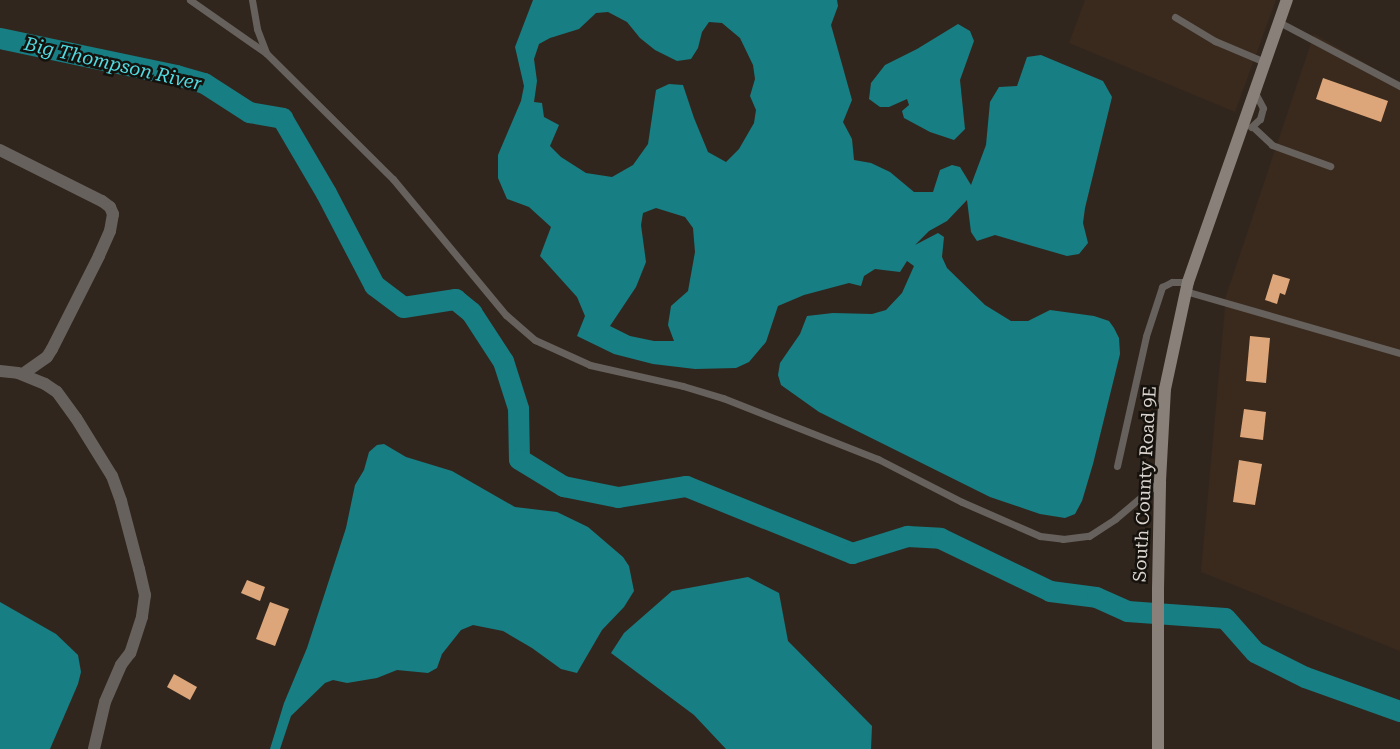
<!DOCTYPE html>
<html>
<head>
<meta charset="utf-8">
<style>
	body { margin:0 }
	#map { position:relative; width:1400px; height:749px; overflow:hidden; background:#31261e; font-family:"Roboto Serif",serif }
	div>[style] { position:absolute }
	.built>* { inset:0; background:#3a2a1d }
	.water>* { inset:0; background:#177e83 }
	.river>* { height:21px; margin:-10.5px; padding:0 10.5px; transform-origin:10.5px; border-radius:10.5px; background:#177e83 }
	.building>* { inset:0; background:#dca67a }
	.lane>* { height:7px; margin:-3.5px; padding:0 3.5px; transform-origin:3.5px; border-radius:3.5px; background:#66615c }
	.street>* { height:12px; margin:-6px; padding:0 6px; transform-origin:6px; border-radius:6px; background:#66615c }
	.secondary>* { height:12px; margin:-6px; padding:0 6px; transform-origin:6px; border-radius:6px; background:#898079 }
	span { translate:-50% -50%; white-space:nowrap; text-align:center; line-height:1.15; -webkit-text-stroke:5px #15110d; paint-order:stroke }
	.street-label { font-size:18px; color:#dbd4ce }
	.water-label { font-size:19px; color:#50dae1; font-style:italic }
</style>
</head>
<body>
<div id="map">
	<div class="built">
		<div style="clip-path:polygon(1085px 0,1276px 0,1235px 112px,1069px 43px)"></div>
		<div style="clip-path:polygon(1314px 34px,1400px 83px,1400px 651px,1201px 572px,1226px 296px)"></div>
	</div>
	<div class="water">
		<div style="clip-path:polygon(evenodd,533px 0,837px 0,838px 6px,831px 25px,852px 100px,843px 122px,852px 139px,854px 160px,871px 163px,890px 172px,914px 192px,933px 192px,940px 170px,952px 165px,960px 167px,971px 185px,986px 145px,990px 102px,999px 87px,1017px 86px,1027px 57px,1041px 55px,1103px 81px,1112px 97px,1085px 208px,1083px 223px,1088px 243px,1079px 254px,1067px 256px,995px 235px,977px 241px,971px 232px,967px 200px,947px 221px,929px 231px,915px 245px,938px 233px,944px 237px,942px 257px,947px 268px,985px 305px,1011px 321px,1028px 321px,1050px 310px,1094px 316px,1109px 321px,1114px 328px,1119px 338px,1120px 354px,1093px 464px,1082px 501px,1075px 514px,1065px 518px,1040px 514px,990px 497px,819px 412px,781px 385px,778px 375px,780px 363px,800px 334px,807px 316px,833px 313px,872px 314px,886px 310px,902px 293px,914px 266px,907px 261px,900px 272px,875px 269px,864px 276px,861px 286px,849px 283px,804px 295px,778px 306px,766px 342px,749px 362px,736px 368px,695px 369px,653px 364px,614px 354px,577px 336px,585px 316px,577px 297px,540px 256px,551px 227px,529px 207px,507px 199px,498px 178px,498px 155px,521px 101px,524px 86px,515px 47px,533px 0,608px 12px,627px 22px,640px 38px,655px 50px,677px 61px,691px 59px,698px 48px,702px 32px,709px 22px,722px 23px,740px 38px,753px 65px,755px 79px,750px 96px,756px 110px,754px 123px,739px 149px,726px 162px,708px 152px,694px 118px,683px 85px,669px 84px,656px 90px,648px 144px,633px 165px,612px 177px,586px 173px,561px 157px,550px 146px,559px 125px,544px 117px,542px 103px,534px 102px,537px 81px,534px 59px,539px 44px,550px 38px,579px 29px,596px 13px,608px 12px,533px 0,656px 208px,685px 217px,693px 228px,695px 252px,688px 291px,671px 306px,668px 325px,674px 341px,654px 341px,630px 336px,610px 326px,636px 287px,646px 262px,641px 225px,643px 213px,656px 208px)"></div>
		<div style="clip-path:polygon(958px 24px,970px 31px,974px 41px,960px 80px,965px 129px,954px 140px,930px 132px,904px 118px,902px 111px,909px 105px,907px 99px,889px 107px,880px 107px,869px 99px,871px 83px,885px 65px,917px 49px)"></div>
		<div style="clip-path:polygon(384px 444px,406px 457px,452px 471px,515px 507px,557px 512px,588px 527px,623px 557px,629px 566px,634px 591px,624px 607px,602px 630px,577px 673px,561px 669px,532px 648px,503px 631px,473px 625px,461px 630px,442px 654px,437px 668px,428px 673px,397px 670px,377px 678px,347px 683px,333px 680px,325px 683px,291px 716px,280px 749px,270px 749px,284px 703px,307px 648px,346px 528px,355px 485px,364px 470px,369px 452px,377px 445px)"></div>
		<div style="clip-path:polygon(748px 577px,779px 593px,788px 641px,872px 726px,871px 749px,726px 749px,694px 715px,611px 653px,624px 633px,672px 591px)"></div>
		<div style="clip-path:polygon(0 602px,56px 634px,78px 655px,81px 672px,78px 684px,50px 749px,0 749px)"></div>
	</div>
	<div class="river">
		<div style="left:0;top:38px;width:180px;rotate:11.9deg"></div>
		<div style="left:176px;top:75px;width:29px;rotate:16deg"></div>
		<div style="left:204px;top:83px;width:54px;rotate:32.8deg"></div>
		<div style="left:249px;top:112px;width:34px;rotate:10deg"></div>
		<div style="left:282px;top:118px;width:87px;rotate:59.6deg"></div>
		<div style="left:326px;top:193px;width:104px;rotate:62.4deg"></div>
		<div style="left:374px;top:285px;width:36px;rotate:37deg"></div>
		<div style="left:403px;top:307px;width:53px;rotate:-8.7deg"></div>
		<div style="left:455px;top:299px;width:21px;rotate:39deg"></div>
		<div style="left:471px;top:312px;width:59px;rotate:56.9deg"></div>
		<div style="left:503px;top:361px;width:49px;rotate:72.3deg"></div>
		<div style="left:518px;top:408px;width:51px;rotate:88.9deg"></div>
		<div style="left:519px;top:459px;width:52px;rotate:31.5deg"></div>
		<div style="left:563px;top:486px;width:56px;rotate:11.3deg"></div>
		<div style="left:618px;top:497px;width:69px;rotate:-9.2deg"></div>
		<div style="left:686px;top:486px;width:179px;rotate:22deg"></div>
		<div style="left:852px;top:553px;width:58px;rotate:-17.2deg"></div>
		<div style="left:907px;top:536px;width:33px;rotate:3deg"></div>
		<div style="left:940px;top:538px;width:122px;rotate:25.7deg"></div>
		<div style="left:1050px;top:591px;width:46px;rotate:7.4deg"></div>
		<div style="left:1096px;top:597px;width:34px;rotate:24deg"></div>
		<div style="left:1127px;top:611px;width:98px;rotate:4.1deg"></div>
		<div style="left:1225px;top:618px;width:45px;rotate:48.6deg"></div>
		<div style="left:1255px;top:652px;width:56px;rotate:26.6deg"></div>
		<div style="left:1305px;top:677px;width:101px;rotate:19.7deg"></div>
	</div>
	<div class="building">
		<div style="clip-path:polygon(1323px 78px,1388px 101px,1381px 122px,1316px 99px)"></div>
		<div style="clip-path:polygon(1273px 274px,1290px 279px,1285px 295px,1280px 293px,1277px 304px,1265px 300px)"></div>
		<div style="clip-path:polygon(1250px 336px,1270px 338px,1266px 383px,1246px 381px)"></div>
		<div style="clip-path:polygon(1244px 409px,1266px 412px,1263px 440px,1240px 437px)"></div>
		<div style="clip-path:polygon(1239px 460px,1262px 464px,1255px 505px,1233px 502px)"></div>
		<div style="clip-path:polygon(247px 580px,265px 587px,260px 601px,241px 593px)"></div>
		<div style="clip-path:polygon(270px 602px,289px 609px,275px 646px,256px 639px)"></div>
		<div style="clip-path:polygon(174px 674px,197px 687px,190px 700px,167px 687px)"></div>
	</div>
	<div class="lane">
		<div style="left:190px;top:0;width:93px;rotate:34.9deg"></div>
		<div style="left:266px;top:53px;width:179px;rotate:44.8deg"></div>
		<div style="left:393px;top:179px;width:177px;rotate:50.3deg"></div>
		<div style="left:506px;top:315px;width:38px;rotate:41deg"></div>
		<div style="left:535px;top:340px;width:60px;rotate:24.4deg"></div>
		<div style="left:590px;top:365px;width:95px;rotate:12.7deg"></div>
		<div style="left:683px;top:386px;width:42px;rotate:16.7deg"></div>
		<div style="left:723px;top:398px;width:167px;rotate:21.5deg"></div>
		<div style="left:878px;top:459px;width:94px;rotate:27.1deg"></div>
		<div style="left:962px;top:502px;width:85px;rotate:23.6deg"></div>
		<div style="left:1040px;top:536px;width:23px;rotate:7deg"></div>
		<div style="left:1063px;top:539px;width:26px;rotate:-7deg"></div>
		<div style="left:1089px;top:536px;width:31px;rotate:-33deg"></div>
		<div style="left:1115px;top:519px;width:59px;rotate:-40.2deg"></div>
		<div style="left:252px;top:0;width:29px;rotate:80deg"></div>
		<div style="left:257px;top:29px;width:26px;rotate:69deg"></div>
		<div style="left:1175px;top:17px;width:47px;rotate:31deg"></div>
		<div style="left:1215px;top:41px;width:54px;rotate:22.8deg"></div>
		<div style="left:1279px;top:22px;width:137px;rotate:27.9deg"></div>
		<div style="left:1251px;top:127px;width:12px;rotate:-42deg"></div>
		<div style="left:1260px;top:119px;width:11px;rotate:-75deg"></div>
		<div style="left:1263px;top:108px;width:19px;rotate:-118deg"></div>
		<div style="left:1253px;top:127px;width:26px;rotate:43deg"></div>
		<div style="left:1272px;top:145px;width:62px;rotate:19.9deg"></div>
		<div style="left:1185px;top:291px;width:224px;rotate:16.1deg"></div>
		<div style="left:1117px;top:466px;width:133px;rotate:-77.4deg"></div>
		<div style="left:1146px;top:336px;width:52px;rotate:-71.9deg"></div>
		<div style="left:1162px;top:287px;width:11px;rotate:-27deg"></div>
		<div style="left:1172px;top:282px;width:16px"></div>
	</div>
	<div class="street">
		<div style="left:0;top:150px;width:114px;rotate:26.6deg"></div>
		<div style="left:102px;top:201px;width:10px;rotate:37deg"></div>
		<div style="left:110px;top:207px;width:8px;rotate:67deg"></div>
		<div style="left:113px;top:214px;width:17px;rotate:100deg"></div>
		<div style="left:110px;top:231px;width:27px;rotate:114deg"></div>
		<div style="left:99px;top:256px;width:104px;rotate:116.8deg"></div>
		<div style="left:52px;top:349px;width:9px;rotate:122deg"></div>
		<div style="left:47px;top:357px;width:29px;rotate:145deg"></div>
		<div style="left:0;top:371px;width:18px;rotate:6deg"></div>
		<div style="left:18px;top:373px;width:29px;rotate:22deg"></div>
		<div style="left:45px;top:384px;width:14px;rotate:34deg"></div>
		<div style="left:57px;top:392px;width:32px;rotate:54deg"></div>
		<div style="left:76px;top:418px;width:68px;rotate:58.2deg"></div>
		<div style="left:112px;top:476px;width:27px;rotate:70deg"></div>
		<div style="left:121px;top:501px;width:70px;rotate:75.2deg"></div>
		<div style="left:139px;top:569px;width:27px;rotate:77deg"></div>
		<div style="left:145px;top:595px;width:22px;rotate:98deg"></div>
		<div style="left:142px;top:617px;width:38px;rotate:108deg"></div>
		<div style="left:130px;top:653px;width:15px;rotate:127deg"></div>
		<div style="left:121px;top:665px;width:40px;rotate:113.4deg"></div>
		<div style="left:105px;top:702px;width:48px;rotate:103.2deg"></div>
	</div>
	<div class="secondary">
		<div style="left:1158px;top:749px;width:160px;rotate:-90deg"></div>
		<div style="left:1158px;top:589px;width:108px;rotate:-88.9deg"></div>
		<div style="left:1160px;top:481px;width:92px;rotate:-86.9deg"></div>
		<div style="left:1165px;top:389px;width:109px;rotate:-77.9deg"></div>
		<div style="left:1188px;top:282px;width:299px;rotate:-70.7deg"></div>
	</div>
	<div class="street-label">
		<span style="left:1145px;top:484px;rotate:-87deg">South County Road 9E</span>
	</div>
	<div class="water-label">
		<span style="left:113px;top:64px;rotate:13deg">Big Thompson River</span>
	</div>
</div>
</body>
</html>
